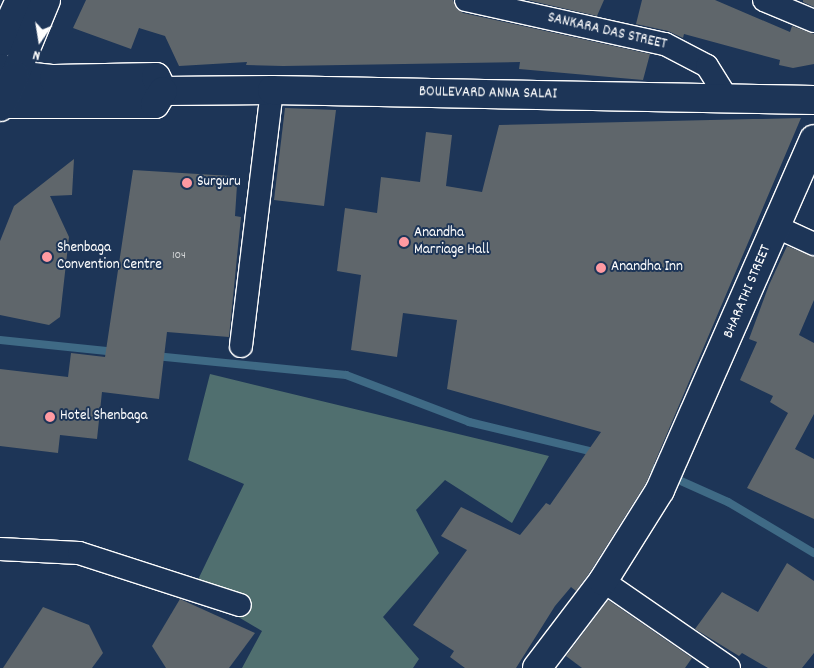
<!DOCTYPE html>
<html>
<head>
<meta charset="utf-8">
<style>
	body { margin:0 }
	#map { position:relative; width:814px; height:668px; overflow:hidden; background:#1d3557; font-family:Dekko,sans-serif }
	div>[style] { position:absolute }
	.green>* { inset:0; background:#506f6f }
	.stream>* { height:8px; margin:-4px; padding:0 4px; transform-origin:4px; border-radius:4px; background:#3f6a85 }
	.building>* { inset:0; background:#5f666b }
	.roads { filter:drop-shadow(1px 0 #fff) drop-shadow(-1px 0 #fff) drop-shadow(0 1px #fff) drop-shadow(0 -1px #fff) }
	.street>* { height:22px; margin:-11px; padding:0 11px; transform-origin:11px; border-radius:11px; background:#1d3557 }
	.secondary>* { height:28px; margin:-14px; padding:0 14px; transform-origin:14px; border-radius:14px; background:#1d3557 }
	.primary>* { height:28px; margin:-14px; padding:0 14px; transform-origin:14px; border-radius:14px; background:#1d3557 }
	.dots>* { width:14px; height:14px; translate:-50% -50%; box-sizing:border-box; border:2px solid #1d3557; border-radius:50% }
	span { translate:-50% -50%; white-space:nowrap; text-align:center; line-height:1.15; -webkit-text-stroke:4px #1d3557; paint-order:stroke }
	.number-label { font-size:12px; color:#d7d9da }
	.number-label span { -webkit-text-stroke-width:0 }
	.street-label { font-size:15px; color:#fff }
	.poi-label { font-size:15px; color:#fff }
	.left { translate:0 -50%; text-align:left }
	.north { position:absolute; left:15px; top:15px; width:50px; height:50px; -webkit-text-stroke:4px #1d3557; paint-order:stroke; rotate:193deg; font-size:14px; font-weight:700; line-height:20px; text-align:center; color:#fff }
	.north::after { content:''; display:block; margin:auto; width:18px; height:22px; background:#fff; clip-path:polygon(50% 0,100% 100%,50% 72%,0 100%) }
</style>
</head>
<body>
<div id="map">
	<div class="green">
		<div style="clip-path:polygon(210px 374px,549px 456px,512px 523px,445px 480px,416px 510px,439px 553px,383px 617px,419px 659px,413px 668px,242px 668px,262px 631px,193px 590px,244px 484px,188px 460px)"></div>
	</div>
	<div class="stream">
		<div style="left:0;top:340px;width:117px;rotate:5.9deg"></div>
		<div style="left:155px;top:356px;width:192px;rotate:5.7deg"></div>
		<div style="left:346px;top:375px;width:132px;rotate:20.9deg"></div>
		<div style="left:469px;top:422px;width:133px;rotate:13.5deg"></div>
		<div style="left:643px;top:464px;width:93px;rotate:24.1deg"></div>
		<div style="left:728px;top:502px;width:100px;rotate:30.7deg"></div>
	</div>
	<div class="building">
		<div style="clip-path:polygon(86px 0,453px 0,457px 9px,463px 13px,650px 54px,643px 80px,519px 69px,520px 62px,283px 66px,246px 65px,247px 62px,179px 66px,165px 36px,139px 28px,131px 49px,73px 28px)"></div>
		<div style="clip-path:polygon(527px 0,604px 0,597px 16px)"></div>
		<div style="clip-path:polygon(642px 0,715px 0,790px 32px,792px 26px,814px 34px,814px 64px,793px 68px,779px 65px,780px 60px,684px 34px,683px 38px,668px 31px,636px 24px)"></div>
		<div style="clip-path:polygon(803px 0,814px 0,814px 7px,803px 2px)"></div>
		<div style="clip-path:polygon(285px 108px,336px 110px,324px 206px,274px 200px)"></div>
		<div style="clip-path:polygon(801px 118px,646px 483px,590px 572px,576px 591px,571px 587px,555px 606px,516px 668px,465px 668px,450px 657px,454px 651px,413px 625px,467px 550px,441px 536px,461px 507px,520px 535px,546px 503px,550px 505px,601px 432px,447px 389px,457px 320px,403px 313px,397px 357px,351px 350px,361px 275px,337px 271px,345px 208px,377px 213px,381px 177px,420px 182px,426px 132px,452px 135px,446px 186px,482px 192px,499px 125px)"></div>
		<div style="clip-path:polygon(74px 159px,72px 195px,50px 196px,69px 237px,60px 317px,49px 325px,0 315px,0 241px,14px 206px)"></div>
		<div style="clip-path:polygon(133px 170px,231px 176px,230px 184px,237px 185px,235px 216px,241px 217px,229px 337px,167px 332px,159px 399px,102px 392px,97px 439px,60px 435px,58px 453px,0 446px,0 369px,68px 377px,71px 353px,105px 357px)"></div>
		<div style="clip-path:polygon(787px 246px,814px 257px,814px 300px,799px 335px,814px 343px,814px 414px,795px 449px,814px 459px,814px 519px,747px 488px,788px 413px,770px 402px,773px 396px,740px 380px,757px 342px,749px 339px,769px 285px)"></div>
		<div style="clip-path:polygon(787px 563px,814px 581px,814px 653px,802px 668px,768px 668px,742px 653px,739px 656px,695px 629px,722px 592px,758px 612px)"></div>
		<div style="clip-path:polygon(180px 599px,255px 633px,229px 668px,166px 668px,152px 646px)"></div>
		<div style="clip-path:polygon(608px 600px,692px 658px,685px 668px,582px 668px,566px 656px)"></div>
		<div style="clip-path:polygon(43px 607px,89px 625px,103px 653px,92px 668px,3px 668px)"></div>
	</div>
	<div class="roads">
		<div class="street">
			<div style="left:466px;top:0;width:204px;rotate:12.5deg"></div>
			<div style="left:665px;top:44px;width:47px;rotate:27.6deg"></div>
			<div style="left:707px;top:66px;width:38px;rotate:58deg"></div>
			<div style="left:764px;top:0;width:54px;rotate:22.8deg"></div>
			<div style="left:777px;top:227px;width:41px;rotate:24.7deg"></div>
			<div style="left:241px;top:346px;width:258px;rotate:-83.1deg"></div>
			<div style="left:0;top:549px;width:79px;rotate:2.9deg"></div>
			<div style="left:79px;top:553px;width:169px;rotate:17.9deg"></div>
			<div style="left:603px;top:581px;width:153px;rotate:34.6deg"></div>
		</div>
		<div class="secondary">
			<div style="left:0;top:44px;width:48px;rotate:-65.6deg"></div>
			<div style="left:0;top:68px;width:17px;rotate:25deg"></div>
			<div style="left:15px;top:75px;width:39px;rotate:6deg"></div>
			<div style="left:54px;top:79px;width:102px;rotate:-1.1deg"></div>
			<div style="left:156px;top:77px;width:16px;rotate:63deg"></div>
			<div style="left:15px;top:75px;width:81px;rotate:-67.5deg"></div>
			<div style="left:163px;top:91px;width:109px;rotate:-0.5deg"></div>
			<div style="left:272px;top:90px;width:542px;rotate:1.06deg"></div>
			<div style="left:0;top:104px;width:155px"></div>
			<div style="left:155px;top:104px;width:15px;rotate:-58deg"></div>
			<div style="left:537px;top:668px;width:109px;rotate:-52.8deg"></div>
			<div style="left:603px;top:581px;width:107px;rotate:-57.9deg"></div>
			<div style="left:660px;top:490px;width:383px;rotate:-66.3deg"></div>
		</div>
		<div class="primary">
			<div style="left:0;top:107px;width:35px;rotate:-65deg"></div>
		</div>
	</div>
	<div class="dots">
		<div style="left:187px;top:183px;background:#ff9aa2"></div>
		<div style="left:404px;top:242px;background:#ff9aa2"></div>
		<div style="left:47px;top:257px;background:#ff9aa2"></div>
		<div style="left:601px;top:268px;background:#ff9aa2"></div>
		<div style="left:50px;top:417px;background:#ff9aa2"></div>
	</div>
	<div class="number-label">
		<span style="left:179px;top:256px">104</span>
	</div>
	<div class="street-label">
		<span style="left:607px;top:32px;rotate:13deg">SANKARA DAS STREET</span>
		<span style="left:488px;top:94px;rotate:1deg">BOULEVARD ANNA SALAI</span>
		<span style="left:748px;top:292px;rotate:-67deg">BHARATHI STREET</span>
	</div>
	<div class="poi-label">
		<span class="left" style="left:197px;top:183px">Surguru</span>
		<span class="left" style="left:414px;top:242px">Anandha<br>Marriage Hall</span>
		<span class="left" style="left:57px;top:257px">Shenbaga<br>Convention Centre</span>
		<span class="left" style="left:611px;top:268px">Anandha Inn</span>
		<span class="left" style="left:60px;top:417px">Hotel Shenbaga</span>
	</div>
	<div class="north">N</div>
</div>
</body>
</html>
